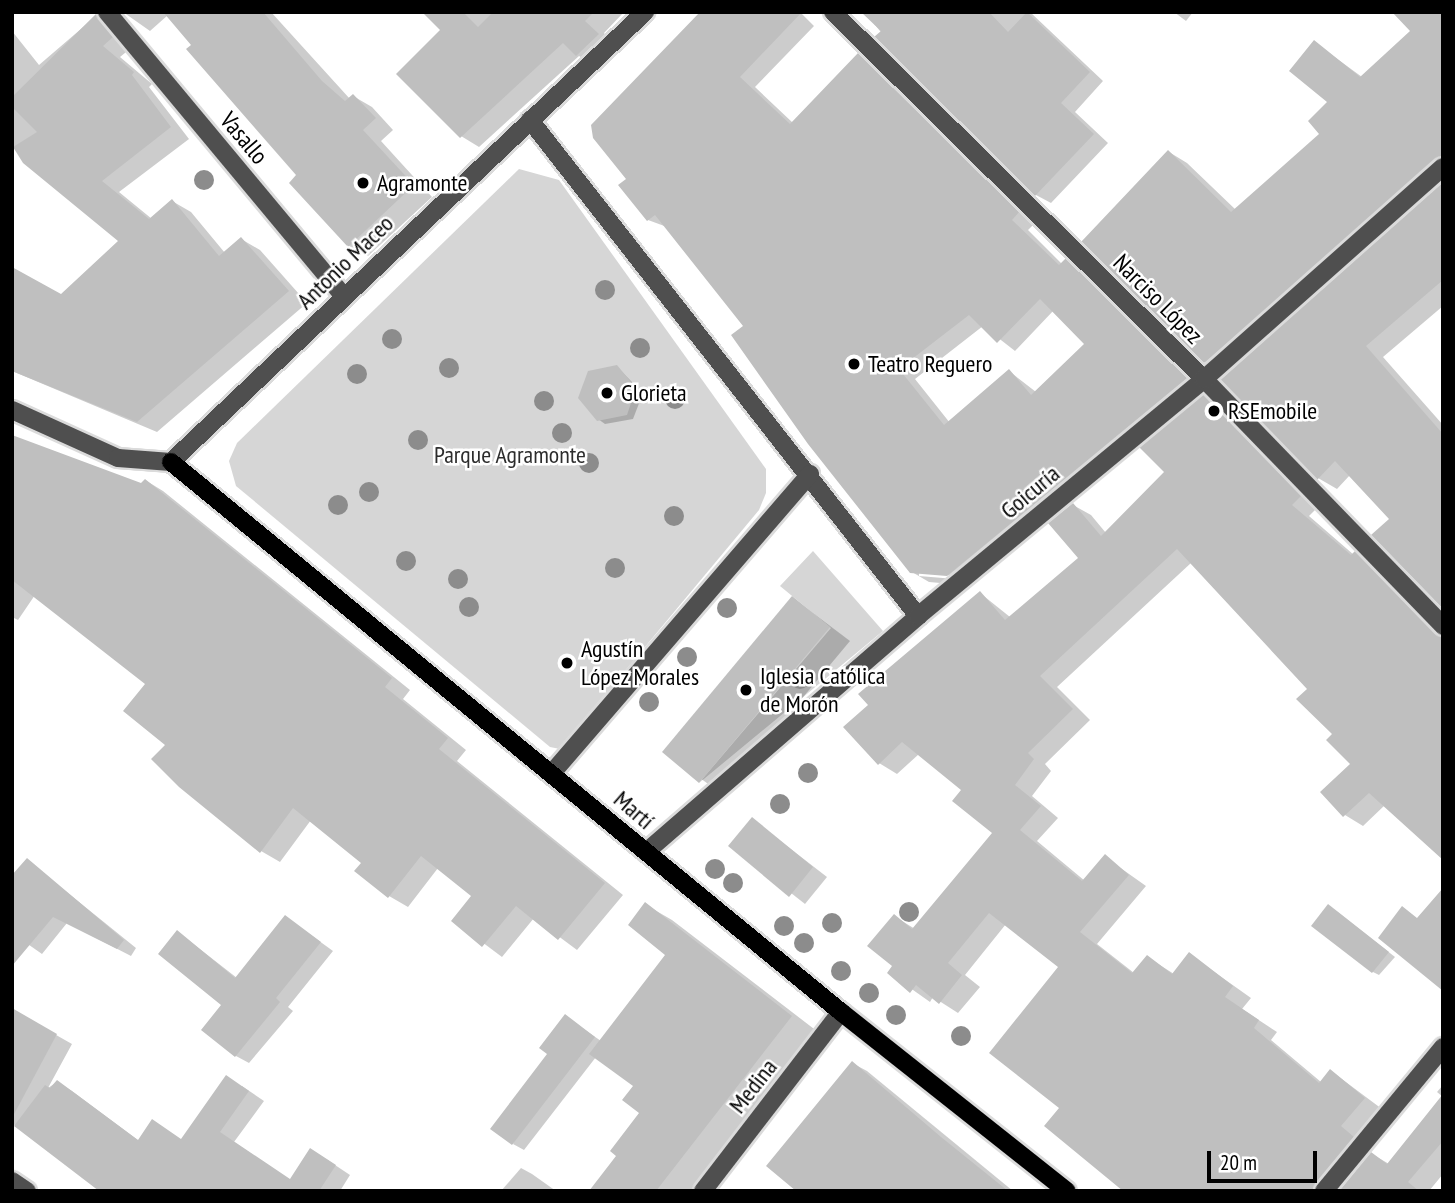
<!DOCTYPE html>
<html>
<head>
<meta charset="utf-8">
<style>
	body { margin:0 }
	#map { position:relative; width:1455px; height:1203px; overflow:hidden; background:#fff; font-family:"PT Sans Narrow",sans-serif }
	div>[style] { position:absolute }
	.green>* { inset:0; background:#d6d6d6 }
	.shadow>* { inset:0; background:#0003 }
	.building>* { inset:0; background:#bfbfbf }
	.roads { filter:drop-shadow(2px 0 #dbdbdb) drop-shadow(-2px 0 #dbdbdb) drop-shadow(0 2px #dbdbdb) drop-shadow(0 -2px #dbdbdb) }
	.minor>* { height:18px; margin:-9px; padding:0 9px; transform-origin:9px; border-radius:9px; background:#4f4f4f }
	.major>* { height:18px; margin:-9px; padding:0 9px; transform-origin:9px; border-radius:9px; background:#000 }
	.trees>* { width:20px; height:20px; margin:-10px; border-radius:50%; background:#8c8c8c }
	.dots>* { width:19px; height:19px; translate:-50% -50%; box-sizing:border-box; border:4px solid #fff; border-radius:50% }
	span { translate:-50% -50%; white-space:nowrap; text-align:center; line-height:1.15; -webkit-text-stroke:5px #fff; paint-order:stroke }
	.street-label { font-size:24px; color:#000 }
	.poi-label { font-size:24px; color:#000 }
	.left { translate:0 -50%; text-align:left }
	.park-label { font-size:24px; color:#2d2d2d }
	.frame { position:absolute; inset:0; border:14px solid #000; pointer-events:none }
	.scale { position:absolute; left:1207px; top:1151px; width:110px; height:32px; box-sizing:border-box; border:4px solid #000; border-top:0; padding-left:9px; font-size:21px; line-height:24px; white-space:nowrap; color:#000; -webkit-text-stroke:5px #fff; paint-order:stroke }
</style>
</head>
<body>
<div id="map">
	<div class="green">
		<div style="clip-path:polygon(519px 169px,559px 180px,766px 469px,766px 493px,759px 510px,560px 749px,550px 747px,236px 486px,229px 461px,237px 443px)"></div>
		<div style="clip-path:polygon(813px 551px,883px 631px,699px 783px,831px 628px,780px 586px)"></div>
	</div>
	<div class="shadow">
		<div style="clip-path:polygon(123px 12px,271px 12px,350px 99px,353px 96px,372px 107px,393px 130px,381px 141px,432px 197px,368px 256px,349px 246px,299px 175px,168px 15px,150px 31px)"></div>
		<div style="clip-path:polygon(426px 12px,624px 12px,604px 33px,616px 46px,596px 66px,579px 56px,479px 147px,461px 136px,442px 30px)"></div>
		<div style="clip-path:polygon(evenodd,800px 12px,814px 26px,755px 87px,793px 123px,911px 107px,927px 116px,1035px 223px,1028px 230px,1062px 264px,1066px 260px,1082px 270px,1202px 388px,963px 585px,929px 582px,912px 572px,745px 326px,667px 227px,648px 220px,621px 185px,800px 12px,1054px 310px,1086px 344px,1036px 392px,1009px 371px,950px 423px,915px 379px,983px 326px,1015px 351px,1054px 310px,800px 12px,919px 572px,955px 576px,955px 579px,919px 576px,919px 572px)"></div>
		<div style="clip-path:polygon(864px 12px,1030px 12px,1103px 81px,1075px 112px,1108px 143px,1051px 203px,1036px 195px,928px 88px)"></div>
		<div style="clip-path:polygon(1174px 12px,1193px 12px,1186px 21px)"></div>
		<div style="clip-path:polygon(1443px 12px,1443px 179px,1224px 373px,1205px 362px,1084px 242px,1169px 152px,1187px 163px,1236px 210px,1322px 134px,1330px 102px,1314px 42px,1362px 77px,1412px 31px)"></div>
		<div style="clip-path:polygon(96px 16px,115px 27px,131px 48px,120px 57px,152px 84px,149px 87px,189px 139px,119px 192px,152px 219px,172px 201px,191px 212px,225px 253px,241px 239px,260px 250px,307px 303px,157px 432px,12px 371px,61px 297px,121px 241px,24px 162px,12px 143px,12px 31px,39px 65px)"></div>
		<div style="clip-path:polygon(1443px 185px,1443px 306px,1383px 357px,1443px 425px,1443px 607px,1391px 519px,1350px 475px,1337px 489px,1318px 478px,1223px 380px)"></div>
		<div style="clip-path:polygon(617px 367px,643px 393px,633px 419px,605px 424px,598px 419px)"></div>
		<div style="clip-path:polygon(1203px 397px,1222px 407px,1318px 507px,1309px 516px,1354px 555px,1373px 564px,1443px 636px,1443px 857px,1385px 805px,1363px 826px,1345px 815px,1353px 764px,1309px 689px,1191px 563px,1057px 687px,1090px 720px,1045px 764px,1051px 771px,1032px 796px,1058px 818px,1037px 841px,1085px 881px,1105px 857px,1146px 886px,1097px 944px,1134px 973px,1147px 957px,1174px 974px,1189px 954px,1251px 998px,1242px 1009px,1277px 1032px,1271px 1040px,1321px 1082px,1331px 1071px,1382px 1109px,1358px 1138px,1371px 1149px,1336px 1191px,1126px 1191px,1061px 1107px,1060px 967px,1006px 924px,965px 975px,980px 987px,958px 1013px,933px 997px,930px 1002px,889px 973px,895px 966px,894px 916px,915px 929px,995px 832px,964px 789px,919px 754px,897px 774px,879px 763px,870px 705px,980px 593px,1010px 617px,1081px 558px,1073px 505px,1091px 515px,1106px 533px,1166px 472px)"></div>
		<div style="clip-path:polygon(12px 436px,138px 494px,145px 480px,163px 491px,410px 690px,403px 699px,466px 750px,457px 761px,623px 895px,577px 950px,534px 918px,502px 957px,454px 921px,474px 896px,438px 868px,408px 907px,389px 896px,364px 862px,311px 820px,280px 862px,261px 851px,168px 745px,147px 684px,35px 595px,18px 620px,12px 617px)"></div>
		<div style="clip-path:polygon(793px 598px,850px 641px,722px 794px,664px 752px)"></div>
		<div style="clip-path:polygon(752px 819px,827px 877px,805px 904px,731px 846px)"></div>
		<div style="clip-path:polygon(27px 860px,136px 948px,131px 956px,67px 923px,42px 954px,12px 933px)"></div>
		<div style="clip-path:polygon(646px 905px,672px 920px,818px 1032px,695px 1191px,614px 1191px,619px 1155px,641px 1113px,636px 1086px,596px 1057px,524px 1150px,513px 1144px,565px 1016px,601px 1041px,668px 954px)"></div>
		<div style="clip-path:polygon(1335px 910px,1395px 957px,1379px 975px,1373px 972px)"></div>
		<div style="clip-path:polygon(286px 917px,333px 951px,288px 1007px,293px 1011px,249px 1063px,236px 1056px,224px 1005px,178px 932px,237px 978px)"></div>
		<div style="clip-path:polygon(12px 1010px,72px 1044px,48px 1088px,57px 1082px,72px 1091px,139px 1141px,182px 1140px,242px 1086px,264px 1101px,234px 1142px,291px 1181px,326px 1159px,350px 1175px,340px 1191px,102px 1191px,12px 1123px)"></div>
		<div style="clip-path:polygon(852px 1063px,867px 1071px,1013px 1191px,856px 1191px)"></div>
		<div style="clip-path:polygon(1443px 1085px,1443px 1097px,1437px 1092px)"></div>
		<div style="clip-path:polygon(1443px 1097px,1443px 1174px,1429px 1191px,1341px 1191px,1372px 1154px,1389px 1164px)"></div>
		<div style="clip-path:polygon(521px 1168px,532px 1174px,556px 1191px,501px 1191px)"></div>
	</div>
	<div class="building">
		<div style="clip-path:polygon(163px 12px,263px 12px,322px 81px,345px 101px,353px 94px,376px 118px,363px 130px,414px 185px,348px 247px,289px 183px,296px 175px,186px 49px,191px 45px)"></div>
		<div style="clip-path:polygon(422px 12px,463px 12px,478px 27px,493px 12px,594px 12px,585px 21px,599px 34px,576px 56px,563px 43px,460px 138px,396px 74px,440px 30px)"></div>
		<div style="clip-path:polygon(evenodd,700px 12px,802px 12px,740px 77px,790px 124px,858px 53px,1019px 212px,1012px 220px,1059px 265px,1066px 258px,1187px 378px,947px 576px,910px 573px,808px 444px,731px 335px,743px 326px,655px 215px,647px 221px,618px 185px,626px 179px,593px 138px,591px 125px,700px 12px,1040px 299px,1084px 344px,1031px 395px,1009px 369px,944px 425px,899px 369px,969px 315px,997px 343px,1040px 299px)"></div>
		<div style="clip-path:polygon(861px 12px,989px 12px,1008px 32px,1027px 12px,1090px 72px,1061px 103px,1094px 134px,1035px 196px,874px 37px,881px 31px)"></div>
		<div style="clip-path:polygon(1392px 12px,1443px 12px,1443px 156px,1204px 363px,1081px 242px,1168px 150px,1231px 212px,1319px 134px,1308px 121px,1327px 102px,1289px 71px,1314px 40px,1360px 77px,1410px 31px)"></div>
		<div style="clip-path:polygon(96px 14px,113px 37px,103px 46px,134px 72px,132px 75px,171px 127px,102px 181px,149px 219px,172px 199px,219px 256px,241px 237px,289px 291px,137px 422px,12px 371px,12px 267px,61px 294px,118px 241px,23px 163px,13px 147px,37px 132px,12px 107px,12px 97px)"></div>
		<div style="clip-path:polygon(1443px 182px,1443px 280px,1366px 346px,1443px 434px,1443px 609px,1371px 535px,1389px 519px,1335px 461px,1317px 480px,1220px 380px)"></div>
		<div style="clip-path:polygon(617px 365px,636px 388px,627px 415px,597px 421px,578px 398px,588px 371px)"></div>
		<div style="clip-path:polygon(1203px 394px,1301px 496px,1292px 505px,1351px 555px,1355px 551px,1443px 637px,1443px 860px,1369px 793px,1343px 817px,1320px 792px,1350px 764px,1326px 740px,1332px 734px,1296px 699px,1307px 689px,1177px 549px,1040px 676px,1073px 709px,1028px 753px,1034px 759px,1015px 785px,1041px 806px,1020px 830px,1082px 881px,1105px 854px,1129px 875px,1080px 932px,1132px 973px,1147px 955px,1172px 974px,1189px 952px,1233px 986px,1225px 997px,1259px 1020px,1254px 1028px,1319px 1083px,1330px 1069px,1365px 1098px,1341px 1126px,1354px 1137px,1313px 1191px,1123px 1191px,1044px 1126px,1059px 1108px,989px 1053px,1058px 967px,989px 913px,948px 963px,962px 975px,939px 1004px,916px 985px,910px 993px,887px 973px,892px 966px,867px 946px,894px 914px,912px 929px,992px 833px,952px 801px,961px 790px,902px 742px,878px 765px,843px 727px,868px 705px,858px 694px,980px 591px,1005px 620px,1078px 558px,1048px 523px,1073px 503px,1101px 536px,1164px 472px,1139px 447px)"></div>
		<div style="clip-path:polygon(12px 435px,141px 483px,145px 479px,392px 678px,385px 687px,448px 738px,439px 749px,605px 883px,558px 940px,516px 906px,482px 947px,451px 921px,471px 896px,421px 856px,388px 898px,354px 871px,361px 863px,293px 808px,260px 853px,179px 787px,151px 759px,165px 745px,123px 711px,145px 684px,12px 580px)"></div>
		<div style="clip-path:polygon(792px 596px,830px 627px,699px 783px,662px 752px)"></div>
		<div style="clip-path:polygon(752px 817px,813px 867px,789px 897px,728px 846px)"></div>
		<div style="clip-path:polygon(27px 858px,124px 940px,117px 949px,53px 917px,12px 966px,12px 875px)"></div>
		<div style="clip-path:polygon(1443px 888px,1443px 991px,1378px 938px,1402px 906px,1417px 918px)"></div>
		<div style="clip-path:polygon(645px 902px,792px 1016px,656px 1191px,589px 1191px,616px 1156px,610px 1151px,639px 1113px,622px 1100px,633px 1086px,589px 1054px,665px 955px,628px 925px)"></div>
		<div style="clip-path:polygon(1328px 904px,1389px 952px,1372px 973px,1311px 926px)"></div>
		<div style="clip-path:polygon(285px 915px,321px 942px,276px 998px,280px 1002px,235px 1057px,201px 1030px,221px 1005px,158px 954px,177px 930px,235px 978px)"></div>
		<div style="clip-path:polygon(12px 1008px,57px 1034px,12px 1118px)"></div>
		<div style="clip-path:polygon(565px 1014px,595px 1037px,512px 1145px,490px 1129px,547px 1054px,539px 1048px)"></div>
		<div style="clip-path:polygon(852px 1061px,941px 1137px,1008px 1191px,796px 1191px,766px 1166px)"></div>
		<div style="clip-path:polygon(226px 1075px,249px 1091px,220px 1132px,290px 1179px,310px 1148px,336px 1165px,319px 1191px,99px 1191px,14px 1126px,45px 1085px,50px 1088px,57px 1080px,138px 1140px,152px 1119px,181px 1139px)"></div>
		<div style="clip-path:polygon(1443px 1094px,1443px 1141px,1408px 1182px,1419px 1191px,1339px 1191px,1371px 1152px,1387px 1164px)"></div>
	</div>
	<div class="roads">
		<div class="minor">
			<div style="left:107px;top:12px;width:370px;rotate:50.2deg"></div>
			<div style="left:833px;top:12px;width:522px;rotate:44.69deg"></div>
			<div style="left:1204px;top:379px;width:344px;rotate:45.9deg"></div>
			<div style="left:530px;top:120px;width:630px;rotate:51.97deg"></div>
			<div style="left:12px;top:410px;width:116px;rotate:24.4deg"></div>
			<div style="left:118px;top:458px;width:53px;rotate:4.3deg"></div>
			<div style="left:171px;top:462px;width:654px;rotate:-43.51deg"></div>
			<div style="left:552px;top:773px;width:395px;rotate:-49.2deg"></div>
			<div style="left:646px;top:852px;width:360px;rotate:-40.9deg"></div>
			<div style="left:918px;top:616px;width:371px;rotate:-39.6deg"></div>
			<div style="left:1204px;top:379px;width:319px;rotate:-41.6deg"></div>
			<div style="left:12px;top:1181px;width:18px;rotate:34deg"></div>
			<div style="left:703px;top:1191px;width:226px;rotate:-52.4deg"></div>
			<div style="left:1324px;top:1191px;width:187px;rotate:-50.4deg"></div>
		</div>
		<div class="major">
			<div style="left:171px;top:462px;width:867px;rotate:39.38deg"></div>
			<div style="left:841px;top:1012px;width:288px;rotate:38.4deg"></div>
		</div>
	</div>
	<div class="trees">
		<div style="left:204px;top:180px"></div>
		<div style="left:605px;top:290px"></div>
		<div style="left:392px;top:339px"></div>
		<div style="left:640px;top:348px"></div>
		<div style="left:449px;top:368px"></div>
		<div style="left:357px;top:374px"></div>
		<div style="left:675px;top:399px"></div>
		<div style="left:544px;top:401px"></div>
		<div style="left:562px;top:433px"></div>
		<div style="left:418px;top:440px"></div>
		<div style="left:589px;top:463px"></div>
		<div style="left:369px;top:492px"></div>
		<div style="left:338px;top:505px"></div>
		<div style="left:674px;top:516px"></div>
		<div style="left:406px;top:561px"></div>
		<div style="left:615px;top:568px"></div>
		<div style="left:458px;top:579px"></div>
		<div style="left:469px;top:607px"></div>
		<div style="left:727px;top:608px"></div>
		<div style="left:687px;top:657px"></div>
		<div style="left:800px;top:679px"></div>
		<div style="left:649px;top:702px"></div>
		<div style="left:808px;top:773px"></div>
		<div style="left:780px;top:804px"></div>
		<div style="left:715px;top:869px"></div>
		<div style="left:733px;top:883px"></div>
		<div style="left:909px;top:912px"></div>
		<div style="left:832px;top:923px"></div>
		<div style="left:784px;top:926px"></div>
		<div style="left:804px;top:943px"></div>
		<div style="left:841px;top:971px"></div>
		<div style="left:869px;top:993px"></div>
		<div style="left:896px;top:1015px"></div>
		<div style="left:961px;top:1036px"></div>
	</div>
	<div class="dots">
		<div style="left:363px;top:183px;background:#000"></div>
		<div style="left:854px;top:364px;background:#000"></div>
		<div style="left:607px;top:393px;background:#000"></div>
		<div style="left:1214px;top:411px;background:#000"></div>
		<div style="left:567px;top:663px;background:#000"></div>
		<div style="left:746px;top:690px;background:#000"></div>
	</div>
	<div class="street-label">
		<span style="left:244px;top:138px;rotate:50deg">Vasallo</span>
		<span style="left:345px;top:262px;rotate:-44deg">Antonio Maceo</span>
		<span style="left:1158px;top:299px;rotate:45deg">Narciso López</span>
		<span style="left:1030px;top:492px;rotate:-40deg">Goicuría</span>
		<span style="left:634px;top:810px;rotate:41deg">Martí</span>
		<span style="left:753px;top:1086px;rotate:-52deg">Medina</span>
	</div>
	<div class="poi-label">
		<span class="left" style="left:377px;top:183px">Agramonte</span>
		<span class="left" style="left:868px;top:364px">Teatro Reguero</span>
		<span class="left" style="left:621px;top:393px">Glorieta</span>
		<span class="left" style="left:1228px;top:411px">RSEmobile</span>
		<span class="left" style="left:581px;top:663px">Agustín<br>López Morales</span>
		<span class="left" style="left:760px;top:690px">Iglesia Católica<br>de Morón</span>
	</div>
	<div class="park-label">
		<span style="left:510px;top:455px">Parque Agramonte</span>
	</div>
	<div class="frame"></div>
	<div class="scale">20 m</div>
</div>
</body>
</html>
